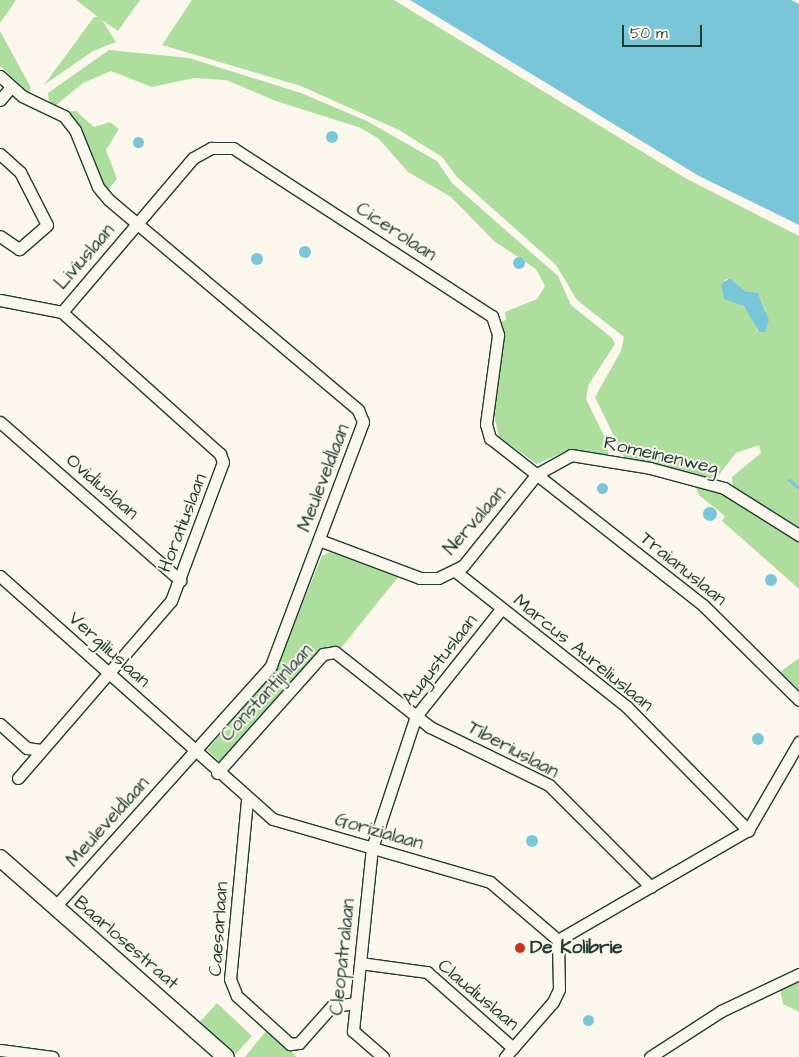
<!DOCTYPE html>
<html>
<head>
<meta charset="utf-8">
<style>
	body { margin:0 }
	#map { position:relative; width:799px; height:1057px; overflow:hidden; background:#fbf7ec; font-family:"Architects Daughter",sans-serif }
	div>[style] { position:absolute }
	.green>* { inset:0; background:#aede9e }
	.water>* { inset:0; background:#7ac6d9 }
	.round { border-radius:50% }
	.stream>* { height:3px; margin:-1.5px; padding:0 1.5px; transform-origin:1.5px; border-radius:1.5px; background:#7ac6d9 }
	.roads { filter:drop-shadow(1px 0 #1f3d34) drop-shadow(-1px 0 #1f3d34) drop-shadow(0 1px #1f3d34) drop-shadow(0 -1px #1f3d34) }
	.street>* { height:11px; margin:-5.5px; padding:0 5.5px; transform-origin:5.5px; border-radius:5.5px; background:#fbf7ec }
	.secondary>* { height:16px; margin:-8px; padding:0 8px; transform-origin:8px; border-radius:8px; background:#fbf7ec }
	.dots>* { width:14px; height:14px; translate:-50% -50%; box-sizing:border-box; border:2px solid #fbf7ec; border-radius:50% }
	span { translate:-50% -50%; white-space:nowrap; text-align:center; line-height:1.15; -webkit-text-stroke:4px #fbf7ec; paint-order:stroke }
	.street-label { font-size:19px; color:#1f3d34 }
	.poi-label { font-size:19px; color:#1f3d34; font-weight:700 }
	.left { translate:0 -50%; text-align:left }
	.scale { position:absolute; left:622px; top:25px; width:80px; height:22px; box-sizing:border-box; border:2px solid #1f3d34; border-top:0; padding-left:6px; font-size:15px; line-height:18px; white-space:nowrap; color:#1f3d34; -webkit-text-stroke:4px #fbf7ec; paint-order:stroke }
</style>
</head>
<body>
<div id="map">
	<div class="green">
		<div style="clip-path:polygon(0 0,16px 0,0 23px)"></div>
		<div style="clip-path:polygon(76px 0,140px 0,118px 31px,102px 20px,116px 42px,93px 51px,44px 85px,94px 17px,98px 17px)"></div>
		<div style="clip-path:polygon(evenodd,192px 0,394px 0,687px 179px,799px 236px,799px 530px,733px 488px,732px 477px,761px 453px,759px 445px,736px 453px,715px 480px,625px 459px,595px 397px,621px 351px,624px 337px,577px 300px,556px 265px,457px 177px,442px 157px,399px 130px,301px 86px,162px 45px,192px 0,730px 278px,745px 291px,758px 293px,766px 311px,758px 332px,749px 310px,724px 280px,730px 278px)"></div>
		<div style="clip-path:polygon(0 31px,30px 86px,30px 94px,0 66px)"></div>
		<div style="clip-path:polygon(109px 50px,189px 58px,301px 93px,367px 121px,437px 161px,452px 183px,558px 276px,571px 305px,612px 338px,615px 344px,589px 384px,586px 399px,607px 442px,609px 459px,564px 452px,537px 464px,499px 437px,494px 415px,500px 322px,506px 320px,505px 312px,537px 299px,545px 286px,536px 269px,494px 241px,451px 197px,408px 172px,379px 139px,361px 128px,276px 101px,226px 80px,194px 78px,152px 87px,111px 71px,83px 83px,55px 106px,49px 101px,48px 93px)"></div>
		<div style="clip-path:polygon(76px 111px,94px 127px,110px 122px,119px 129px,106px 150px,117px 179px,107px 191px,63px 112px)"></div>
		<div style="clip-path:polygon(693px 483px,724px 492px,799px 538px,799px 589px,722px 521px,725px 516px,700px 496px)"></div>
		<div style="clip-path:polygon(330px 552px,399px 576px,341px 648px,336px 647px,220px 762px,207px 750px,275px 670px,322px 556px)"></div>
		<div style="clip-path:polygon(799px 658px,799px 690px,780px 672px)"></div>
		<div style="clip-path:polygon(799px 980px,799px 1012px,783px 1004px,780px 989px)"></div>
		<div style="clip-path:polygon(217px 1003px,252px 1036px,233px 1057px,197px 1025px)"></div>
		<div style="clip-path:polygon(266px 1031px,288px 1047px,296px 1057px,245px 1057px)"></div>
	</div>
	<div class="water">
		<div style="clip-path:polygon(410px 0,791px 0,799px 4px,799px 225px,699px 176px)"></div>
		<div class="round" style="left:326px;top:131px;width:12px;height:12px"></div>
		<div class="round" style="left:132.5px;top:136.5px;width:11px;height:11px"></div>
		<div class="round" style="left:299px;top:246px;width:12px;height:12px"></div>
		<div class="round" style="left:251px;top:253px;width:12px;height:12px"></div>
		<div class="round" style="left:513px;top:257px;width:12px;height:12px"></div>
		<div style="clip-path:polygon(730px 278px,745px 291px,758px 293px,769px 320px,765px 332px,759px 332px,744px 306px,724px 299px,721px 284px)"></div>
		<div class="round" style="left:596.5px;top:482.5px;width:11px;height:11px"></div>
		<div class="round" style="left:703px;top:507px;width:14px;height:14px"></div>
		<div class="round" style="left:765px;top:574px;width:12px;height:12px"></div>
		<div class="round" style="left:752px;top:733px;width:12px;height:12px"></div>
		<div class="round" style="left:526px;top:835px;width:12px;height:12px"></div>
		<div class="round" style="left:582.5px;top:1014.5px;width:11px;height:11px"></div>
	</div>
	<div class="stream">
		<div style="left:789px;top:480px;width:13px;rotate:39deg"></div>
	</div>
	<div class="roads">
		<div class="street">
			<div style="left:0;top:76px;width:30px;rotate:42deg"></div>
			<div style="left:22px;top:96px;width:47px;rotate:25.5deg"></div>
			<div style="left:64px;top:116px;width:18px;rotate:52deg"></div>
			<div style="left:75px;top:130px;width:61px;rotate:68deg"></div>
			<div style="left:98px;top:187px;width:17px;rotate:50deg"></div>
			<div style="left:109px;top:200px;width:326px;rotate:40.1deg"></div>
			<div style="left:358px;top:410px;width:13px;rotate:67deg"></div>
			<div style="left:363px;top:422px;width:261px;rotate:110.7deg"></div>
			<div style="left:271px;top:666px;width:324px;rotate:131.9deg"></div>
			<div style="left:0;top:100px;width:16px;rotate:-50deg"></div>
			<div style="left:0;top:154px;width:27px;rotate:42deg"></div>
			<div style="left:20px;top:172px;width:59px;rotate:63deg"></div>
			<div style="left:47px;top:225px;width:37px;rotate:139deg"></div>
			<div style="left:19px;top:249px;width:23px;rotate:-146deg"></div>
			<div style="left:0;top:300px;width:63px;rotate:11deg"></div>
			<div style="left:62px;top:312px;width:202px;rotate:-49.6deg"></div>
			<div style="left:193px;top:158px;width:21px;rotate:-29deg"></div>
			<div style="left:211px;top:148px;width:22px"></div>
			<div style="left:233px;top:148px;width:309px;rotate:33deg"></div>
			<div style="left:492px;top:316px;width:20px;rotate:72deg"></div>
			<div style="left:498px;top:335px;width:90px;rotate:97.7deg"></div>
			<div style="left:486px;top:424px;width:15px;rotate:74deg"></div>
			<div style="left:490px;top:438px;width:271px;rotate:38.1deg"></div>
			<div style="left:703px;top:605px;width:135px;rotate:44.7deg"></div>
			<div style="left:0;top:422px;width:240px;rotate:41.3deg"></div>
			<div style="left:319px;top:540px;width:108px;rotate:20.6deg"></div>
			<div style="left:420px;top:578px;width:18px"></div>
			<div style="left:438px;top:578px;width:28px;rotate:-26deg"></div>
			<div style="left:463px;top:566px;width:118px;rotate:-51.2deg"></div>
			<div style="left:537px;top:474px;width:39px;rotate:-29deg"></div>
			<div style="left:571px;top:455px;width:80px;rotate:9.3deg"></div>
			<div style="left:650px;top:468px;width:77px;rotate:15.1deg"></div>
			<div style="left:724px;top:488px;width:89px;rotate:32.1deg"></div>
			<div style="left:455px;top:571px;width:219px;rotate:38.3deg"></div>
			<div style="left:627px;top:707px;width:173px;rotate:45.5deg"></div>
			<div style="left:0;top:576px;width:365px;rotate:41.7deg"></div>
			<div style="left:273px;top:819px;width:226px;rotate:16.2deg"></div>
			<div style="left:490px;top:882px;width:89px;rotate:40.5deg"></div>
			<div style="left:0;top:724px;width:36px;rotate:42deg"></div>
			<div style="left:27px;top:748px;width:14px;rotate:8deg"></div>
			<div style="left:217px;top:773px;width:159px;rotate:-48.3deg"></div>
			<div style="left:323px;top:654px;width:12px;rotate:-9deg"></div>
			<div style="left:335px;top:652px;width:121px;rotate:38.3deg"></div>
			<div style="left:430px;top:727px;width:132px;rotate:26deg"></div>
			<div style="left:549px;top:785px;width:144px;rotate:45deg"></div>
			<div style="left:18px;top:778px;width:234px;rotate:-49.2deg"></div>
			<div style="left:171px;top:601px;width:148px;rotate:-69.5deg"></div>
			<div style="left:223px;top:462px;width:9px;rotate:-111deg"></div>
			<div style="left:220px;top:454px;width:212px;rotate:-138.1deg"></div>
			<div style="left:247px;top:800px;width:180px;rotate:95.4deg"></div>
			<div style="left:230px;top:979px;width:18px;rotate:68deg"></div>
			<div style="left:237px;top:996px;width:72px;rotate:42.2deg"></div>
			<div style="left:290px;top:1044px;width:9px;rotate:-6deg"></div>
			<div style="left:299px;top:1043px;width:50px;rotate:-48.3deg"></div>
			<div style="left:332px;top:1006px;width:23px;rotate:-7deg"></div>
			<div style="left:558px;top:940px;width:220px;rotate:-30.1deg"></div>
			<div style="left:748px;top:830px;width:102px;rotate:-59.9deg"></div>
			<div style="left:360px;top:963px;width:68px;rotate:7.7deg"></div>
			<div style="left:427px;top:972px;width:115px;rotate:41.5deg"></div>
			<div style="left:0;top:1050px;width:53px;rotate:7.5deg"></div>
			<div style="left:383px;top:1057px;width:40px;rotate:-139deg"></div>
			<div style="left:353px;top:1031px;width:184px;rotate:-84.1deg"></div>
			<div style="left:372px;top:848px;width:139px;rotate:-71.6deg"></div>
			<div style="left:416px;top:716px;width:137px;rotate:-51.5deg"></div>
			<div style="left:505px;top:1057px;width:73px;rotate:-48.9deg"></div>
			<div style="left:553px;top:1002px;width:14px;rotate:-65deg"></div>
			<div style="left:559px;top:989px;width:49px;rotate:-91.2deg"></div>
			<div style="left:650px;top:1057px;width:85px;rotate:-32.9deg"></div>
			<div style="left:721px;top:1011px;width:86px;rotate:-25.4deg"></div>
		</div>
		<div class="secondary">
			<div style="left:0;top:858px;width:301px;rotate:41.4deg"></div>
		</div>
	</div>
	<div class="dots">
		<div style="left:520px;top:948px;background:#c8321e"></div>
	</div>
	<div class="street-label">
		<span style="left:396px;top:232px;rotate:33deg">Cicerolaan</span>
		<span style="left:85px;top:257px;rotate:-49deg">Liviuslaan</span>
		<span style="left:661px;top:456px;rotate:13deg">Romeinenweg</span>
		<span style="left:324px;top:478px;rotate:-69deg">Meuleveldlaan</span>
		<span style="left:102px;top:487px;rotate:41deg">Ovidiuslaan</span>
		<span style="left:475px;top:521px;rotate:-49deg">Nervalaan</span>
		<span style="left:183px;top:523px;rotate:-69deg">Horatiuslaan</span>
		<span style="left:683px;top:569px;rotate:39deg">Traianuslaan</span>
		<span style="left:109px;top:650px;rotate:42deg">Vergiliuslaan</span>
		<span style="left:583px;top:653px;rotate:39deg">Marcus Aureliuslaan</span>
		<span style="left:440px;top:660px;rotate:-52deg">Augustuslaan</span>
		<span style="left:267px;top:693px;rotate:-47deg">Constantijnlaan</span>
		<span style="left:513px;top:750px;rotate:28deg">Tiberiuslaan</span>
		<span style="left:108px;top:822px;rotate:-48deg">Meuleveldlaan</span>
		<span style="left:379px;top:832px;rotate:16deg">Gorizialaan</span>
		<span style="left:219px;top:929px;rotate:-86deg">Caesarlaan</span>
		<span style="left:126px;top:943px;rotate:41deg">Baarlosestraat</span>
		<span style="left:343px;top:957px;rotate:-84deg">Cleopatralaan</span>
		<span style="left:478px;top:995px;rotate:40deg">Claudiuslaan</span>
	</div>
	<div class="poi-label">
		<span class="left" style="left:530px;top:948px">De Kolibrie</span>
	</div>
	<div class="scale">50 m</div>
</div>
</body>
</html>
